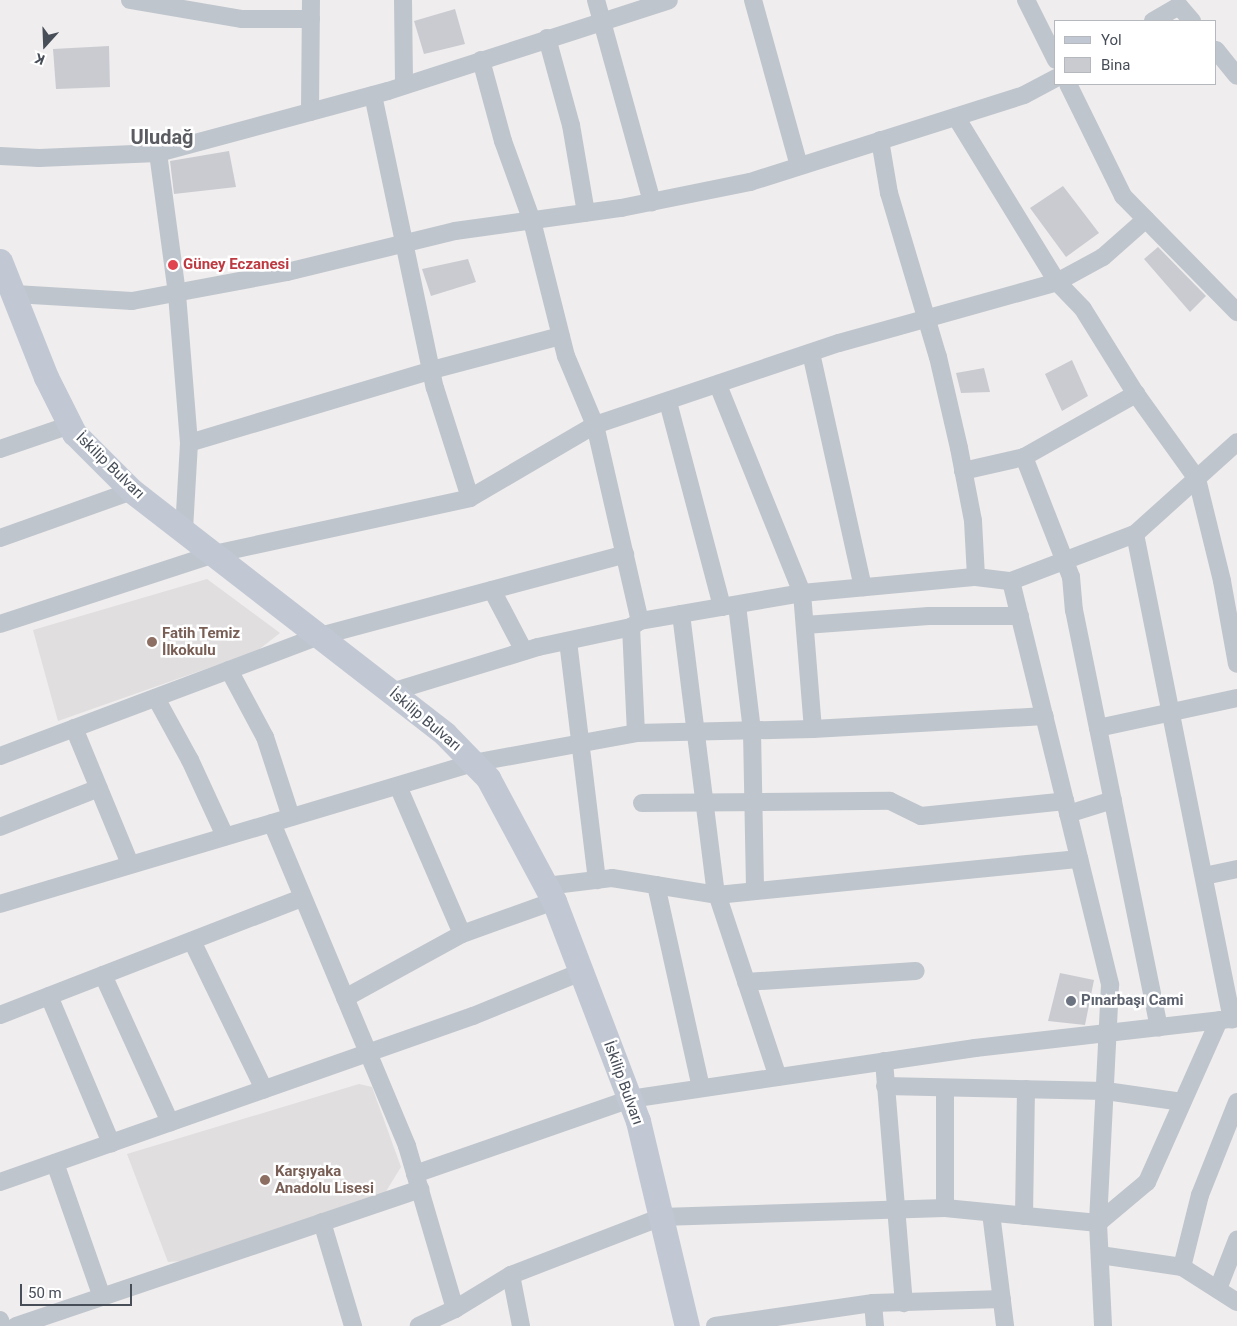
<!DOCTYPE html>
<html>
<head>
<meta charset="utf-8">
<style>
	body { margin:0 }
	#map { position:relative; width:1237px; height:1326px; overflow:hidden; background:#efeded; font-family:Roboto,sans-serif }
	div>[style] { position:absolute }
	.education>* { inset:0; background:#e0dede }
	.building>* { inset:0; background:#cacbd1 }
	.street>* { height:18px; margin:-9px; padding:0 9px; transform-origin:9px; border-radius:9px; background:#bfc5cd }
	.secondary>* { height:25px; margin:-12.5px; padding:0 12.5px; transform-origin:12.5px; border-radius:12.5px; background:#c1c8d4 }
	.dots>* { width:14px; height:14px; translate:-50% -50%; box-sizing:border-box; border:2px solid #fff; border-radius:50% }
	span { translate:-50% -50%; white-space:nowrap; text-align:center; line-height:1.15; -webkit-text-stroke:5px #fff; paint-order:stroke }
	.health-label { font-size:15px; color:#be3a42; font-weight:700 }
	.left { translate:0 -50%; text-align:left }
	.street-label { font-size:15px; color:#474e58 }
	.education-label { font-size:15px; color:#785e54; font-weight:700 }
	.worship-label { font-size:15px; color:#5b616d; font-weight:700 }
	.district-label { font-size:20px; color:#5a5c61; font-weight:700 }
	.legend { position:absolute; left:1054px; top:20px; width:162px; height:65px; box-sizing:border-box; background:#fff; border:1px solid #b5b8bc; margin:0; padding:6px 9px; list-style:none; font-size:15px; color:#474e58 }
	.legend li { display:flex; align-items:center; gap:10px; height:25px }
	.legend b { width:25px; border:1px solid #b5b8bc }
	.north { position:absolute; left:20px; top:20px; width:50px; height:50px; -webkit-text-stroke:4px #fff; paint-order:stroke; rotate:200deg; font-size:14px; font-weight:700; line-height:20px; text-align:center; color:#474e58 }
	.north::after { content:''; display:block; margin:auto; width:18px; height:22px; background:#474e58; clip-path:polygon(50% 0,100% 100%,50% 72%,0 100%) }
	.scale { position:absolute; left:20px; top:1284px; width:112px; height:22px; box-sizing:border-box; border:2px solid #474e58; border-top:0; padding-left:6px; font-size:15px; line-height:18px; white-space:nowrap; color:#474e58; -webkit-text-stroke:4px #fff; paint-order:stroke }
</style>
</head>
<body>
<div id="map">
	<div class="education">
		<div style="clip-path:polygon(207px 579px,280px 633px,257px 651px,58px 721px,33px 630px)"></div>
		<div style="clip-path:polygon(359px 1084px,372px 1087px,401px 1167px,385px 1193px,181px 1261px,168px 1262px,127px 1154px)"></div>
	</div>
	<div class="building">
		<div style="clip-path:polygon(455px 9px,465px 44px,424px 54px,414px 21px)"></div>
		<div style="clip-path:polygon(109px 46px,110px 87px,56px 89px,53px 49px)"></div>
		<div style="clip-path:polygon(229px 151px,236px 187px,174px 194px,170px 161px)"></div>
		<div style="clip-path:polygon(1063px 186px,1099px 233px,1066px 257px,1030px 208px)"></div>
		<div style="clip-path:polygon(1158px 247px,1206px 296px,1190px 312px,1144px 259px)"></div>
		<div style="clip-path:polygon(468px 259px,476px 282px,431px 296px,422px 269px)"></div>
		<div style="clip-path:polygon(1072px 360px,1088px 396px,1062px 411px,1045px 374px)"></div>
		<div style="clip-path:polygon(984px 368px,990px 392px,961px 393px,956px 373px)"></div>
		<div style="clip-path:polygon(1060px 973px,1094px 980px,1085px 1025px,1048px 1021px)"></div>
	</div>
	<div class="street">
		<div style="left:130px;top:0;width:114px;rotate:9.6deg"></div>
		<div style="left:242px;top:19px;width:69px"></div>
		<div style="left:403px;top:0;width:85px;rotate:89.3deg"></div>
		<div style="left:596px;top:0;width:210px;rotate:74.5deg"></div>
		<div style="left:753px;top:0;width:172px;rotate:74.5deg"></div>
		<div style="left:1026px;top:0;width:67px;rotate:63.4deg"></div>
		<div style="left:1153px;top:21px;width:30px;rotate:-30deg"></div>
		<div style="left:1179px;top:6px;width:20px;rotate:49deg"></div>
		<div style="left:547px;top:38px;width:90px;rotate:74.6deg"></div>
		<div style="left:571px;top:125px;width:89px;rotate:80.3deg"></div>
		<div style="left:1216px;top:50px;width:33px;rotate:51deg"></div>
		<div style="left:481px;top:60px;width:84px;rotate:74.8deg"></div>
		<div style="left:503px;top:141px;width:85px;rotate:70.1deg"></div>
		<div style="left:532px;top:221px;width:139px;rotate:75.9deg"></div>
		<div style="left:566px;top:356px;width:75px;rotate:67.2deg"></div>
		<div style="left:595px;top:425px;width:201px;rotate:77.1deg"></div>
		<div style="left:640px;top:621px;width:164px;rotate:-9.8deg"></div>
		<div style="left:802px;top:593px;width:136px;rotate:85.4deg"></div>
		<div style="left:813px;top:729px;width:232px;rotate:-3.2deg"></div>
		<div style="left:1068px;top:84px;width:125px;rotate:63.8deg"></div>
		<div style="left:1123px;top:196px;width:163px;rotate:45.5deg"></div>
		<div style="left:373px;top:95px;width:299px;rotate:78.1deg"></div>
		<div style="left:435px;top:388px;width:115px;rotate:72.3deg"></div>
		<div style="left:470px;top:498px;width:145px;rotate:-30.3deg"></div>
		<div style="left:595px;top:425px;width:257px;rotate:-18.6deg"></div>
		<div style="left:839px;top:343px;width:226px;rotate:-15.6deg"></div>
		<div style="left:1057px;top:282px;width:52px;rotate:-28.5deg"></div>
		<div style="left:1103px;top:257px;width:57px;rotate:-41.5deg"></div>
		<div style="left:310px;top:112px;width:112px;rotate:-89.5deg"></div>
		<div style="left:956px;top:117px;width:193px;rotate:58.5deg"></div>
		<div style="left:1057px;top:282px;width:37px;rotate:46deg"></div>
		<div style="left:1083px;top:309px;width:100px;rotate:58.1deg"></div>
		<div style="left:1136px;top:394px;width:105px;rotate:54.3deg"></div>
		<div style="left:1197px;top:479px;width:105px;rotate:76.2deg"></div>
		<div style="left:1222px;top:581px;width:84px;rotate:79.8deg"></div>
		<div style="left:880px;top:140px;width:54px;rotate:80.4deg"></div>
		<div style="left:889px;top:193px;width:171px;rotate:73.4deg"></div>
		<div style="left:938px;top:357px;width:93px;rotate:77deg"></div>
		<div style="left:959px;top:448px;width:74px;rotate:79.1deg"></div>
		<div style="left:973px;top:521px;width:56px;rotate:86.9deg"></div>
		<div style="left:976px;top:577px;width:35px;rotate:7deg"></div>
		<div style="left:1011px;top:581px;width:416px;rotate:76.2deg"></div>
		<div style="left:1110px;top:985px;width:238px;rotate:92.9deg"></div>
		<div style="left:1098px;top:1223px;width:103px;rotate:87.2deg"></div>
		<div style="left:158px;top:153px;width:142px;rotate:82.3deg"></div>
		<div style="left:177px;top:294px;width:149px;rotate:85.4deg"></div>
		<div style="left:189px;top:443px;width:88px;rotate:93.3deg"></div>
		<div style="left:0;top:156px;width:39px;rotate:3deg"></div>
		<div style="left:39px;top:158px;width:119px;rotate:-2.4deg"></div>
		<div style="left:158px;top:153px;width:238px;rotate:-15.1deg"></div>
		<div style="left:388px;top:91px;width:295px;rotate:-17.9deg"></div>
		<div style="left:15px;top:294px;width:117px;rotate:3.4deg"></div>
		<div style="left:132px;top:301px;width:158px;rotate:-10.6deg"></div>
		<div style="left:287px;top:272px;width:173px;rotate:-13.7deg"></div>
		<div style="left:455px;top:231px;width:168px;rotate:-7.9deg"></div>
		<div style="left:621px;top:208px;width:132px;rotate:-11.4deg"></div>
		<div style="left:750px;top:182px;width:287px;rotate:-17.6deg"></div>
		<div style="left:1024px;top:95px;width:36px;rotate:-28deg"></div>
		<div style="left:811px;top:353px;width:240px;rotate:77.5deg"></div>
		<div style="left:718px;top:385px;width:224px;rotate:68deg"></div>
		<div style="left:802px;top:593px;width:175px;rotate:-5.3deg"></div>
		<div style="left:668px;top:402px;width:212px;rotate:75.2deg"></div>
		<div style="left:189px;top:443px;width:254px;rotate:-16.7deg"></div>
		<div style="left:432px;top:370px;width:133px;rotate:-14.8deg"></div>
		<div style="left:0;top:449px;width:74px;rotate:-18.9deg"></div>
		<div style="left:1024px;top:457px;width:129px;rotate:68.6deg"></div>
		<div style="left:1071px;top:577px;width:33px;rotate:85deg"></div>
		<div style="left:1074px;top:610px;width:426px;rotate:78.5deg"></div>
		<div style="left:963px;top:471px;width:63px;rotate:-12.9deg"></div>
		<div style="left:1024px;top:457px;width:129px;rotate:-29.4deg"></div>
		<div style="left:1135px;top:534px;width:495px;rotate:78.7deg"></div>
		<div style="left:0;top:538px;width:140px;rotate:-19.6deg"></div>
		<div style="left:1011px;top:581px;width:133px;rotate:-20.8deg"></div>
		<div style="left:1135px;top:534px;width:137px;rotate:-42deg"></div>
		<div style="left:492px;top:590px;width:69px;rotate:62.3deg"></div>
		<div style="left:737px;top:605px;width:127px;rotate:83.2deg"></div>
		<div style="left:752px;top:731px;width:160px;rotate:88.9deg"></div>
		<div style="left:681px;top:614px;width:276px;rotate:82.9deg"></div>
		<div style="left:715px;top:888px;width:199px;rotate:71.6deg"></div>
		<div style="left:0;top:624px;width:225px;rotate:-18.1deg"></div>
		<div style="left:214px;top:554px;width:262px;rotate:-12.3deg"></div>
		<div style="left:805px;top:625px;width:124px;rotate:-4.2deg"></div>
		<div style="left:929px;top:616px;width:91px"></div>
		<div style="left:631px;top:627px;width:106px;rotate:87.3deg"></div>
		<div style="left:568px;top:641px;width:241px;rotate:83.1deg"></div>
		<div style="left:229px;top:670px;width:76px;rotate:61.8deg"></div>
		<div style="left:265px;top:737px;width:84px;rotate:72deg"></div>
		<div style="left:391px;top:692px;width:154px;rotate:-17deg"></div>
		<div style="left:538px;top:647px;width:95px;rotate:-12.1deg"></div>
		<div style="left:631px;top:627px;width:11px;rotate:-34deg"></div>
		<div style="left:156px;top:698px;width:71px;rotate:61.3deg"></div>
		<div style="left:190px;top:760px;width:84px;rotate:65.3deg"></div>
		<div style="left:74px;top:728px;width:147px;rotate:67.6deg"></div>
		<div style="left:1098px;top:728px;width:142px;rotate:-12.2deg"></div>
		<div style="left:0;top:756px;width:342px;rotate:-20.6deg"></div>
		<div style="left:320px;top:636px;width:316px;rotate:-15deg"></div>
		<div style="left:398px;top:786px;width:161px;rotate:66.6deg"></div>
		<div style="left:642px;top:803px;width:248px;rotate:-0.5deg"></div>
		<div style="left:890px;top:801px;width:34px;rotate:26deg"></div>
		<div style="left:921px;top:816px;width:145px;rotate:-5.9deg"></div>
		<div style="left:1068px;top:814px;width:47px;rotate:-17.3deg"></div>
		<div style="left:272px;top:823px;width:350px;rotate:67.3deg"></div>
		<div style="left:407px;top:1146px;width:170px;rotate:73.6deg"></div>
		<div style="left:455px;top:1309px;width:40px;rotate:155deg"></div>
		<div style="left:0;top:827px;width:106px;rotate:-21.5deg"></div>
		<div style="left:1204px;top:876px;width:34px;rotate:-12deg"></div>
		<div style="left:656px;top:885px;width:208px;rotate:77.5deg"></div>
		<div style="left:546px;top:886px;width:66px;rotate:-6.9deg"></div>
		<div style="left:612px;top:878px;width:106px;rotate:9.2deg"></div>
		<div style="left:717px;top:895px;width:364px;rotate:-5.7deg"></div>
		<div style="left:0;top:904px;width:494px;rotate:-16.6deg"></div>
		<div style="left:473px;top:763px;width:166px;rotate:-10.4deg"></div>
		<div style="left:636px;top:733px;width:177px;rotate:-1.3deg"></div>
		<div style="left:192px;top:941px;width:165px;rotate:64.1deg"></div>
		<div style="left:103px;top:975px;width:162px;rotate:65.5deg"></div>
		<div style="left:746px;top:982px;width:170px;rotate:-3.7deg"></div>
		<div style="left:49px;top:996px;width:160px;rotate:67.1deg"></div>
		<div style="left:345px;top:998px;width:133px;rotate:-28.7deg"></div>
		<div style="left:462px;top:934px;width:98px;rotate:-19.7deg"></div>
		<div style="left:0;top:1015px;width:324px;rotate:-21.2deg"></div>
		<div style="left:884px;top:1061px;width:243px;rotate:85.3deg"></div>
		<div style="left:885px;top:1086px;width:221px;rotate:1.3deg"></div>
		<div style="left:1106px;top:1091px;width:77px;rotate:8.2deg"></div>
		<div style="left:945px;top:1088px;width:120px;rotate:90deg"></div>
		<div style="left:55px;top:1163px;width:142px;rotate:70.7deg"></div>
		<div style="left:415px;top:1174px;width:228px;rotate:-19.2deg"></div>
		<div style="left:630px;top:1099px;width:349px;rotate:-8.4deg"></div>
		<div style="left:975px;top:1048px;width:264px;rotate:-6.5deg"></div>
		<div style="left:0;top:1182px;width:501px;rotate:-19.34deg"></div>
		<div style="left:473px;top:1016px;width:117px;rotate:-22.2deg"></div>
		<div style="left:991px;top:1213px;width:114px;rotate:82.9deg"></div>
		<div style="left:1024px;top:1216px;width:127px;rotate:-89.1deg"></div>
		<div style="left:322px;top:1222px;width:109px;rotate:73.4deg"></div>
		<div style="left:1100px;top:1255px;width:83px;rotate:8.3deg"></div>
		<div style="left:1182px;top:1267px;width:65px;rotate:32.5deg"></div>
		<div style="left:1182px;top:1267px;width:74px;rotate:-76deg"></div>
		<div style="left:1200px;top:1195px;width:100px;rotate:-68.3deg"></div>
		<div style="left:511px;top:1275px;width:161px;rotate:-21.1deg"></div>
		<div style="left:661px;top:1217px;width:284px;rotate:-1.8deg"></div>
		<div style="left:945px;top:1208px;width:154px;rotate:5.6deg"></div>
		<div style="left:1098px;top:1223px;width:64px;rotate:-39.9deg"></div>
		<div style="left:1147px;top:1182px;width:177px;rotate:-66deg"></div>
		<div style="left:1218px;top:1289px;width:53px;rotate:-68.8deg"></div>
		<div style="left:873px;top:1303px;width:23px;rotate:85deg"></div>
		<div style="left:455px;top:1309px;width:66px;rotate:-31.3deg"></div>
		<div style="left:511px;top:1275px;width:52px;rotate:78.9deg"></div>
		<div style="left:0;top:1320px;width:6px;rotate:72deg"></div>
		<div style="left:16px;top:1326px;width:427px;rotate:-18.7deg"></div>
		<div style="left:715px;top:1326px;width:160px;rotate:-8.3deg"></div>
		<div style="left:873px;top:1303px;width:129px;rotate:-1.8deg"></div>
	</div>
	<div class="secondary">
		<div style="left:0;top:261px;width:125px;rotate:68.4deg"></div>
		<div style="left:46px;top:377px;width:63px;rotate:63.4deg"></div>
		<div style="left:74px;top:433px;width:82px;rotate:45deg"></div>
		<div style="left:132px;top:491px;width:396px;rotate:37.8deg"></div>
		<div style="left:445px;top:734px;width:62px;rotate:45.7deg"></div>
		<div style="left:488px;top:778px;width:140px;rotate:61.8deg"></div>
		<div style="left:554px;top:901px;width:235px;rotate:69.1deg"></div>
		<div style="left:638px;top:1121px;width:211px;rotate:76.6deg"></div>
	</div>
	<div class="dots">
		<div style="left:173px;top:265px;background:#e0444e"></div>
		<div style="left:152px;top:642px;background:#8d6e63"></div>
		<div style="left:1071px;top:1001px;background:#6b7280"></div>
		<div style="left:265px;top:1180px;background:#8d6e63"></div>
	</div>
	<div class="health-label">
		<span class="left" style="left:183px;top:265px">Güney Eczanesi</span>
	</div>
	<div class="street-label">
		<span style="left:110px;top:466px;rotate:44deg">İskilip Bulvarı</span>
		<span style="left:425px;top:720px;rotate:40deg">İskilip Bulvarı</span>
		<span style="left:623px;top:1083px;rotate:70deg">İskilip Bulvarı</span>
	</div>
	<div class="education-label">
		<span class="left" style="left:162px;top:642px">Fatih Temiz<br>İlkokulu</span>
		<span class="left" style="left:275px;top:1180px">Karşıyaka<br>Anadolu Lisesi</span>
	</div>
	<div class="worship-label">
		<span class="left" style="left:1081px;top:1001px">Pınarbaşı Cami</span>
	</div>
	<div class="district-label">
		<span style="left:162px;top:137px">Uludağ</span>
	</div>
	<ul class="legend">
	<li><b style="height:6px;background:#c1c8d4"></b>Yol</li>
	<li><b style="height:14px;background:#cacbd1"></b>Bina</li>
	</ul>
	<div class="north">K</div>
	<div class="scale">50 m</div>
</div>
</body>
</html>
